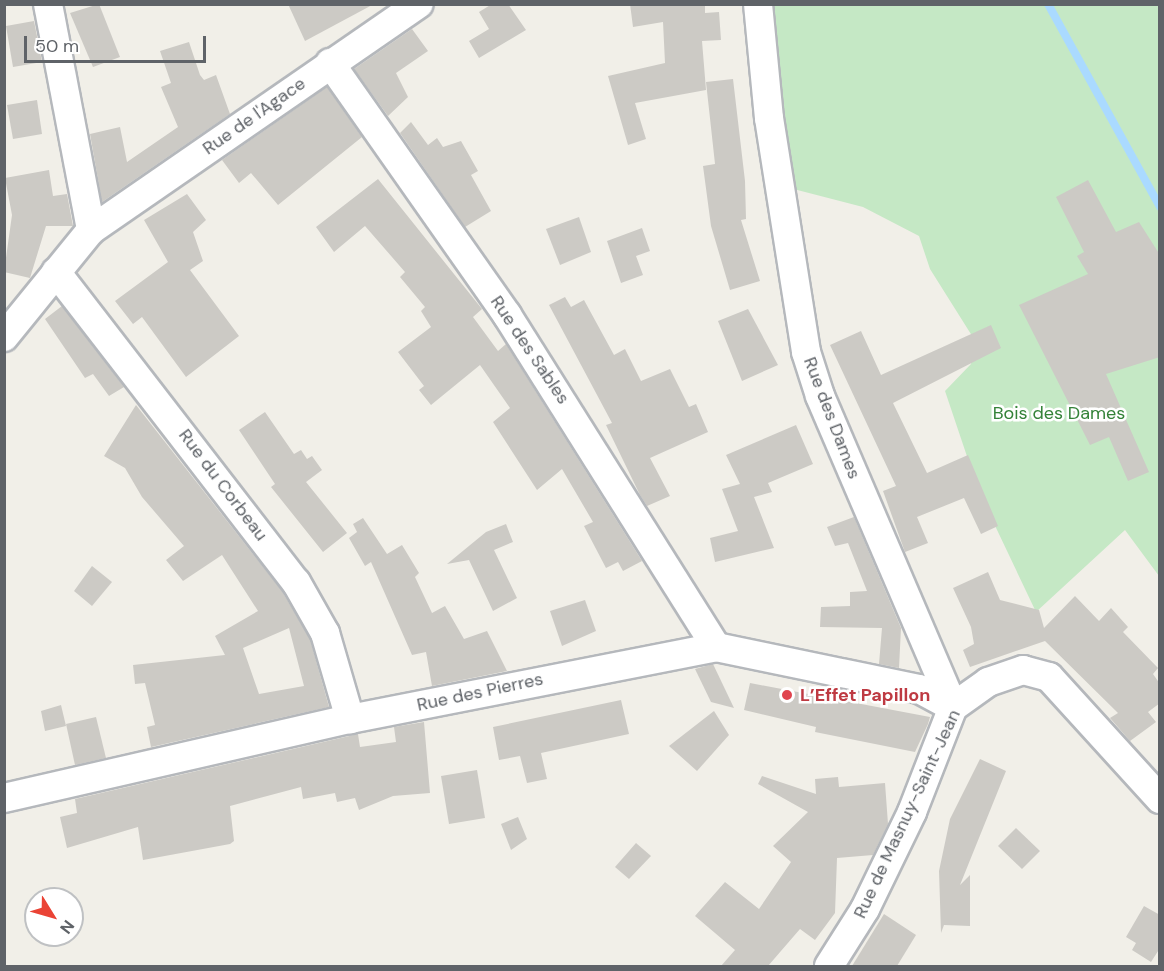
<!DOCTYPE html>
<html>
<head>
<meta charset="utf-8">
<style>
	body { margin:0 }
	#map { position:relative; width:1164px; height:971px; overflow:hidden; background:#f1efe8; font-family:"DM Sans",sans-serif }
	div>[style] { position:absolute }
	.green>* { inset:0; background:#c5e8c5 }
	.stream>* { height:8px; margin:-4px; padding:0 4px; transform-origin:4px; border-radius:4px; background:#aadaff }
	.building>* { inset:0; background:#cccac5 }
	.roads { filter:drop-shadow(2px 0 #b5b8bc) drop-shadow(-2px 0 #b5b8bc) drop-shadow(0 2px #b5b8bc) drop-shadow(0 -2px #b5b8bc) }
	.minor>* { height:28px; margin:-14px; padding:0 14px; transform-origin:14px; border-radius:14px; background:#fff }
	.dots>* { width:16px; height:16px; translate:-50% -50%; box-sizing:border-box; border:3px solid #fff; border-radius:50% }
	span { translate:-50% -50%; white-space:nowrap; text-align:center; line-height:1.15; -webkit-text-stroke:5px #fff; paint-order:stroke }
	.street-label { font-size:18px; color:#5f6368 }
	.park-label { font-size:18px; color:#348238 }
	.health-label { font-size:18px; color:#be3a42; font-weight:700 }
	.left { translate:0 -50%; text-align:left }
	.frame { position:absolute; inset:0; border:6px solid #5f6368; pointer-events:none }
	.north { position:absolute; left:24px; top:887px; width:60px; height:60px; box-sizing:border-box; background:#fff; border:2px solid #bfc1c3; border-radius:50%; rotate:127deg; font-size:16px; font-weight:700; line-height:24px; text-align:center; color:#5f6368 }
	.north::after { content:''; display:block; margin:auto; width:21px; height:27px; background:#ea4335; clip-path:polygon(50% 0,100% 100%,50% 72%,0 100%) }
	.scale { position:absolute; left:24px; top:36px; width:182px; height:27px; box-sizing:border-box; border:3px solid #5f6368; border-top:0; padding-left:8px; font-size:18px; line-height:21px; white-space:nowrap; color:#5f6368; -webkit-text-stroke:4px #fff; paint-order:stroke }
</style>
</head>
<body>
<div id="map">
	<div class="green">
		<div style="clip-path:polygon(758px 5px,1159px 5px,1159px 576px,1125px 530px,1036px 612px,979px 492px,945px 391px,971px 364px,974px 339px,930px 269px,919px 236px,863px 207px,778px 185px)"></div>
	</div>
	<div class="stream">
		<div style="left:1048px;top:4px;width:232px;rotate:61.1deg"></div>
	</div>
	<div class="building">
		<div style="clip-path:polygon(99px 4px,120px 57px,93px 67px,70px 13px)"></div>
		<div style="clip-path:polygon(288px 4px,374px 4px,305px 41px)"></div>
		<div style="clip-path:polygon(492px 4px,508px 4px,526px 30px,479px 58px,469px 41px,489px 29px,479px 12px)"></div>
		<div style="clip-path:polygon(630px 4px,705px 4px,705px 13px,719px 12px,721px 40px,702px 41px,706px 90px,635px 103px,646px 139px,628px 145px,608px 76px,665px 63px,663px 22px,633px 27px)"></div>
		<div style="clip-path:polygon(34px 21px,42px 62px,13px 67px,6px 26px)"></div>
		<div style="clip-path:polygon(412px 29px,428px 51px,396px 73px,408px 97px,388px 116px,354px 69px)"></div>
		<div style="clip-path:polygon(189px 42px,200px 75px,204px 80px,216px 75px,230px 114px,102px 202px,90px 134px,120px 127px,127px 162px,178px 127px,161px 87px,171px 83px,160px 51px)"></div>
		<div style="clip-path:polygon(733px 79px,745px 181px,746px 219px,741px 220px,760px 281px,730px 290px,711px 226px,703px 166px,715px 164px,706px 82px)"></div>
		<div style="clip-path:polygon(327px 87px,362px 137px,278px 205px,251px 173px,239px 183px,222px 160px)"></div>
		<div style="clip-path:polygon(37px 100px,42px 134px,13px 139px,7px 105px)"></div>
		<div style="clip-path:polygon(411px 122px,428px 145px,437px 138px,443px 147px,461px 141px,478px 171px,471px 175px,491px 211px,465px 227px,400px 133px)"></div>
		<div style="clip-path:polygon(49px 170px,53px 196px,67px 194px,73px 226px,46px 226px,30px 278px,4px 272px,12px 215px,5px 178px)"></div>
		<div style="clip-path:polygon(378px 179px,482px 309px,473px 317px,498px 351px,506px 344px,642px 561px,623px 571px,618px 562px,606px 568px,584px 526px,593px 522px,562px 469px,537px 490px,493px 422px,510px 408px,480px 365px,431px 405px,419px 390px,424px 386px,398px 352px,431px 327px,421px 311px,425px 307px,400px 277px,405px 272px,365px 226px,334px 252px,316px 227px)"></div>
		<div style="clip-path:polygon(1088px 180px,1116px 232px,1139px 222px,1160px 255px,1160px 357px,1106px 374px,1149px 472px,1128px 481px,1109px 437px,1090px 445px,1019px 305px,1088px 274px,1077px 256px,1084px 252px,1056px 197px)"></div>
		<div style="clip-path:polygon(187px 194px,206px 220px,193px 232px,203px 261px,190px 270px,239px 336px,186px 377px,142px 317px,133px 324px,115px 301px,168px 262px,144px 220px)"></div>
		<div style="clip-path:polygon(579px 217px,591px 252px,560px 265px,546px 229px)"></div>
		<div style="clip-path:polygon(642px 228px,650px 251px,636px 256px,643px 275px,621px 283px,607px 241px)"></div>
		<div style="clip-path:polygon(565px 297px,571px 307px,584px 300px,614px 355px,625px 349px,641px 381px,670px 369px,689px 407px,696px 404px,708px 432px,650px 458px,670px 496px,647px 506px,640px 495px,606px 425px,612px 423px,549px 305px)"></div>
		<div style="clip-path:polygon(62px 306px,124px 387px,109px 396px,93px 374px,85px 378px,45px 319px)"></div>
		<div style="clip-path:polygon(748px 309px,778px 365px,742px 381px,718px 321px)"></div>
		<div style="clip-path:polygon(991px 325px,1001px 348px,893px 403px,927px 473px,968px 455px,998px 526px,981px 534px,964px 498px,917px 517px,928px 543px,905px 552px,883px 491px,896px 486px,830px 345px,861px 331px,881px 375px)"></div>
		<div style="clip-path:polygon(evenodd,136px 405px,282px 591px,310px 639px,329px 707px,151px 747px,147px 727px,155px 725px,145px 683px,135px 684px,133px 665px,225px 655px,215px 636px,258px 611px,222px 555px,183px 581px,166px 560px,184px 546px,142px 497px,125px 468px,104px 456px,136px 405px,289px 628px,304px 686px,259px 694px,243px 648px,289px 628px)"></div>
		<div style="clip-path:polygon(265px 412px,294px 454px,301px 450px,307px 459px,312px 456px,322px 470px,306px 482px,347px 533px,323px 552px,271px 487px,275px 484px,239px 430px)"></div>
		<div style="clip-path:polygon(796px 425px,813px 464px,768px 483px,772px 492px,754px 497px,774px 548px,715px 562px,710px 538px,738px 531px,722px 489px,740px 484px,726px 455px)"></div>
		<div style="clip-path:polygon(854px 517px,901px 628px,899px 668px,879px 664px,882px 628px,820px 627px,821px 607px,850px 606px,850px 592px,867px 591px,848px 543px,835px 546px,827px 527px)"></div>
		<div style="clip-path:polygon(363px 518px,387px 554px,402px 545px,419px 573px,415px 577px,432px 613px,445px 606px,464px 639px,487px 631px,507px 671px,432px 686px,426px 652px,412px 655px,371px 562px,365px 566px,349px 538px,357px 532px,353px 524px)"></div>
		<div style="clip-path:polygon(506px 524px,513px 542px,494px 550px,517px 598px,493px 611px,469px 560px,447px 564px,486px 532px)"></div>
		<div style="clip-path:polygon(92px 566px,112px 582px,92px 606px,74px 591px)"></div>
		<div style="clip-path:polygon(988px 572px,1000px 600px,1039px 610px,1044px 628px,1075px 596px,1099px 621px,1111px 608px,1128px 627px,1123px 632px,1158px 668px,1153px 674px,1160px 684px,1160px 703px,1148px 712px,1156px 722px,1130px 741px,1110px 718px,1118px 713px,1045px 641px,970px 667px,963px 650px,974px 644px,971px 627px,953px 588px)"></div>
		<div style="clip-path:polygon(585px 600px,596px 631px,562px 646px,550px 611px)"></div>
		<div style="clip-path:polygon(713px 664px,734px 708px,711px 702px,695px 669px)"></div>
		<div style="clip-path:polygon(750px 683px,930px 717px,928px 724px,915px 752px,815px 732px,816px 727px,744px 710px)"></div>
		<div style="clip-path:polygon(621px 700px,629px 734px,541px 753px,547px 779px,527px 783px,520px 756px,499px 760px,493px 727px)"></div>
		<div style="clip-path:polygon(61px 705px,66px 726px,45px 731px,41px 711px)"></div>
		<div style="clip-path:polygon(714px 711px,729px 735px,697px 771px,669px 746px)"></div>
		<div style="clip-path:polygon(96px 717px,106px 758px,75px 765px,66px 724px)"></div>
		<div style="clip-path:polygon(424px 722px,430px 793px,393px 796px,359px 810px,355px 798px,337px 802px,335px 793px,303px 799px,301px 787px,230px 806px,234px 841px,230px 844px,143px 860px,138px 827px,67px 848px,60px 817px,77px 813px,75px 799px,358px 734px,360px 747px,396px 742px,394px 727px)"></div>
		<div style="clip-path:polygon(980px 759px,1006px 771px,960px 885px,970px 875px,970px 926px,944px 925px,941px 933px,939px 871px,950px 819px)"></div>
		<div style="clip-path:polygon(477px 770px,485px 818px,449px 824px,441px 776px)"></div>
		<div style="clip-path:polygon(762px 776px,816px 794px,815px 779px,838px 777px,839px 787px,885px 783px,888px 824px,873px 855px,837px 858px,835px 913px,815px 940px,800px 929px,768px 966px,721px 966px,735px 950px,695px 916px,725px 882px,759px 909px,791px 862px,773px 846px,808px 812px,758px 784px)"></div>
		<div style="clip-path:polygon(518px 817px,527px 839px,511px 850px,501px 824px)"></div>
		<div style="clip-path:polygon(1016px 828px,1040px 851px,1022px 869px,998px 846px)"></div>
		<div style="clip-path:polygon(636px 843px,651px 856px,629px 879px,615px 867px)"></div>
		<div style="clip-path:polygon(1144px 906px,1160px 915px,1160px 948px,1151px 962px,1132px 950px,1136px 943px,1126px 937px)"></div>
		<div style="clip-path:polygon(884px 914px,916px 935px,897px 966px,852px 966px)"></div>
	</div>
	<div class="roads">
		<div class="minor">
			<div style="left:48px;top:4px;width:230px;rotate:79.2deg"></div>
			<div style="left:758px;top:4px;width:115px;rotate:84.5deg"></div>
			<div style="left:769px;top:118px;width:237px;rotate:81deg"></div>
			<div style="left:806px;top:352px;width:46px;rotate:72.3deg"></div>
			<div style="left:820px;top:396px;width:338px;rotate:66.8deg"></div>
			<div style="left:330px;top:63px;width:308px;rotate:54.9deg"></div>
			<div style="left:507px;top:315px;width:392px;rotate:57.8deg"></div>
			<div style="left:56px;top:272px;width:392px;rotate:52.3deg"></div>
			<div style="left:296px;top:582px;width:59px;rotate:60.4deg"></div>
			<div style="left:325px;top:633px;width:90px;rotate:73.8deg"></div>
			<div style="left:4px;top:337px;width:138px;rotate:-50.9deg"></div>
			<div style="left:91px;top:230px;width:398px;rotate:-34.6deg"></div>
			<div style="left:4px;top:798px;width:355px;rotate:-12.9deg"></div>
			<div style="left:350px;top:719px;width:373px;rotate:-11.1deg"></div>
			<div style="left:716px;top:647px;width:207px;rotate:11.7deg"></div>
			<div style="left:919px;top:689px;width:38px;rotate:28deg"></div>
			<div style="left:829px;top:966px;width:67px;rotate:-57.7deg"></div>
			<div style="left:865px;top:909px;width:108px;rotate:-64.1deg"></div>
			<div style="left:912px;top:812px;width:113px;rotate:-68.7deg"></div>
			<div style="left:953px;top:707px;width:43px;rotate:-35.5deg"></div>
			<div style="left:988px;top:682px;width:37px;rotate:-19deg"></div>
			<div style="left:1023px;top:670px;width:27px;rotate:15deg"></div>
			<div style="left:1049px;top:677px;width:165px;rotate:47.7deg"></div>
		</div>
	</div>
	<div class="dots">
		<div style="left:787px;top:695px;background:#e0444e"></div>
	</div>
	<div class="street-label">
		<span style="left:254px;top:116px;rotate:-35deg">Rue de l'Agace</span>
		<span style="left:530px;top:350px;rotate:56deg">Rue des Sables</span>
		<span style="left:832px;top:418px;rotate:69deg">Rue des Dames</span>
		<span style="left:223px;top:485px;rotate:53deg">Rue du Corbeau</span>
		<span style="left:480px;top:692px;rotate:-12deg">Rue des Pierres</span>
		<span style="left:907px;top:814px;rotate:-65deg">Rue de Masnuy-Saint-Jean</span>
	</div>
	<div class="park-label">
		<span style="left:1059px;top:413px">Bois des Dames</span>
	</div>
	<div class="health-label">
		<span class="left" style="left:800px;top:695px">L’Effet Papillon</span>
	</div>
	<div class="frame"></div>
	<div class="north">N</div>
	<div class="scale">50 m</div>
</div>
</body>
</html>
